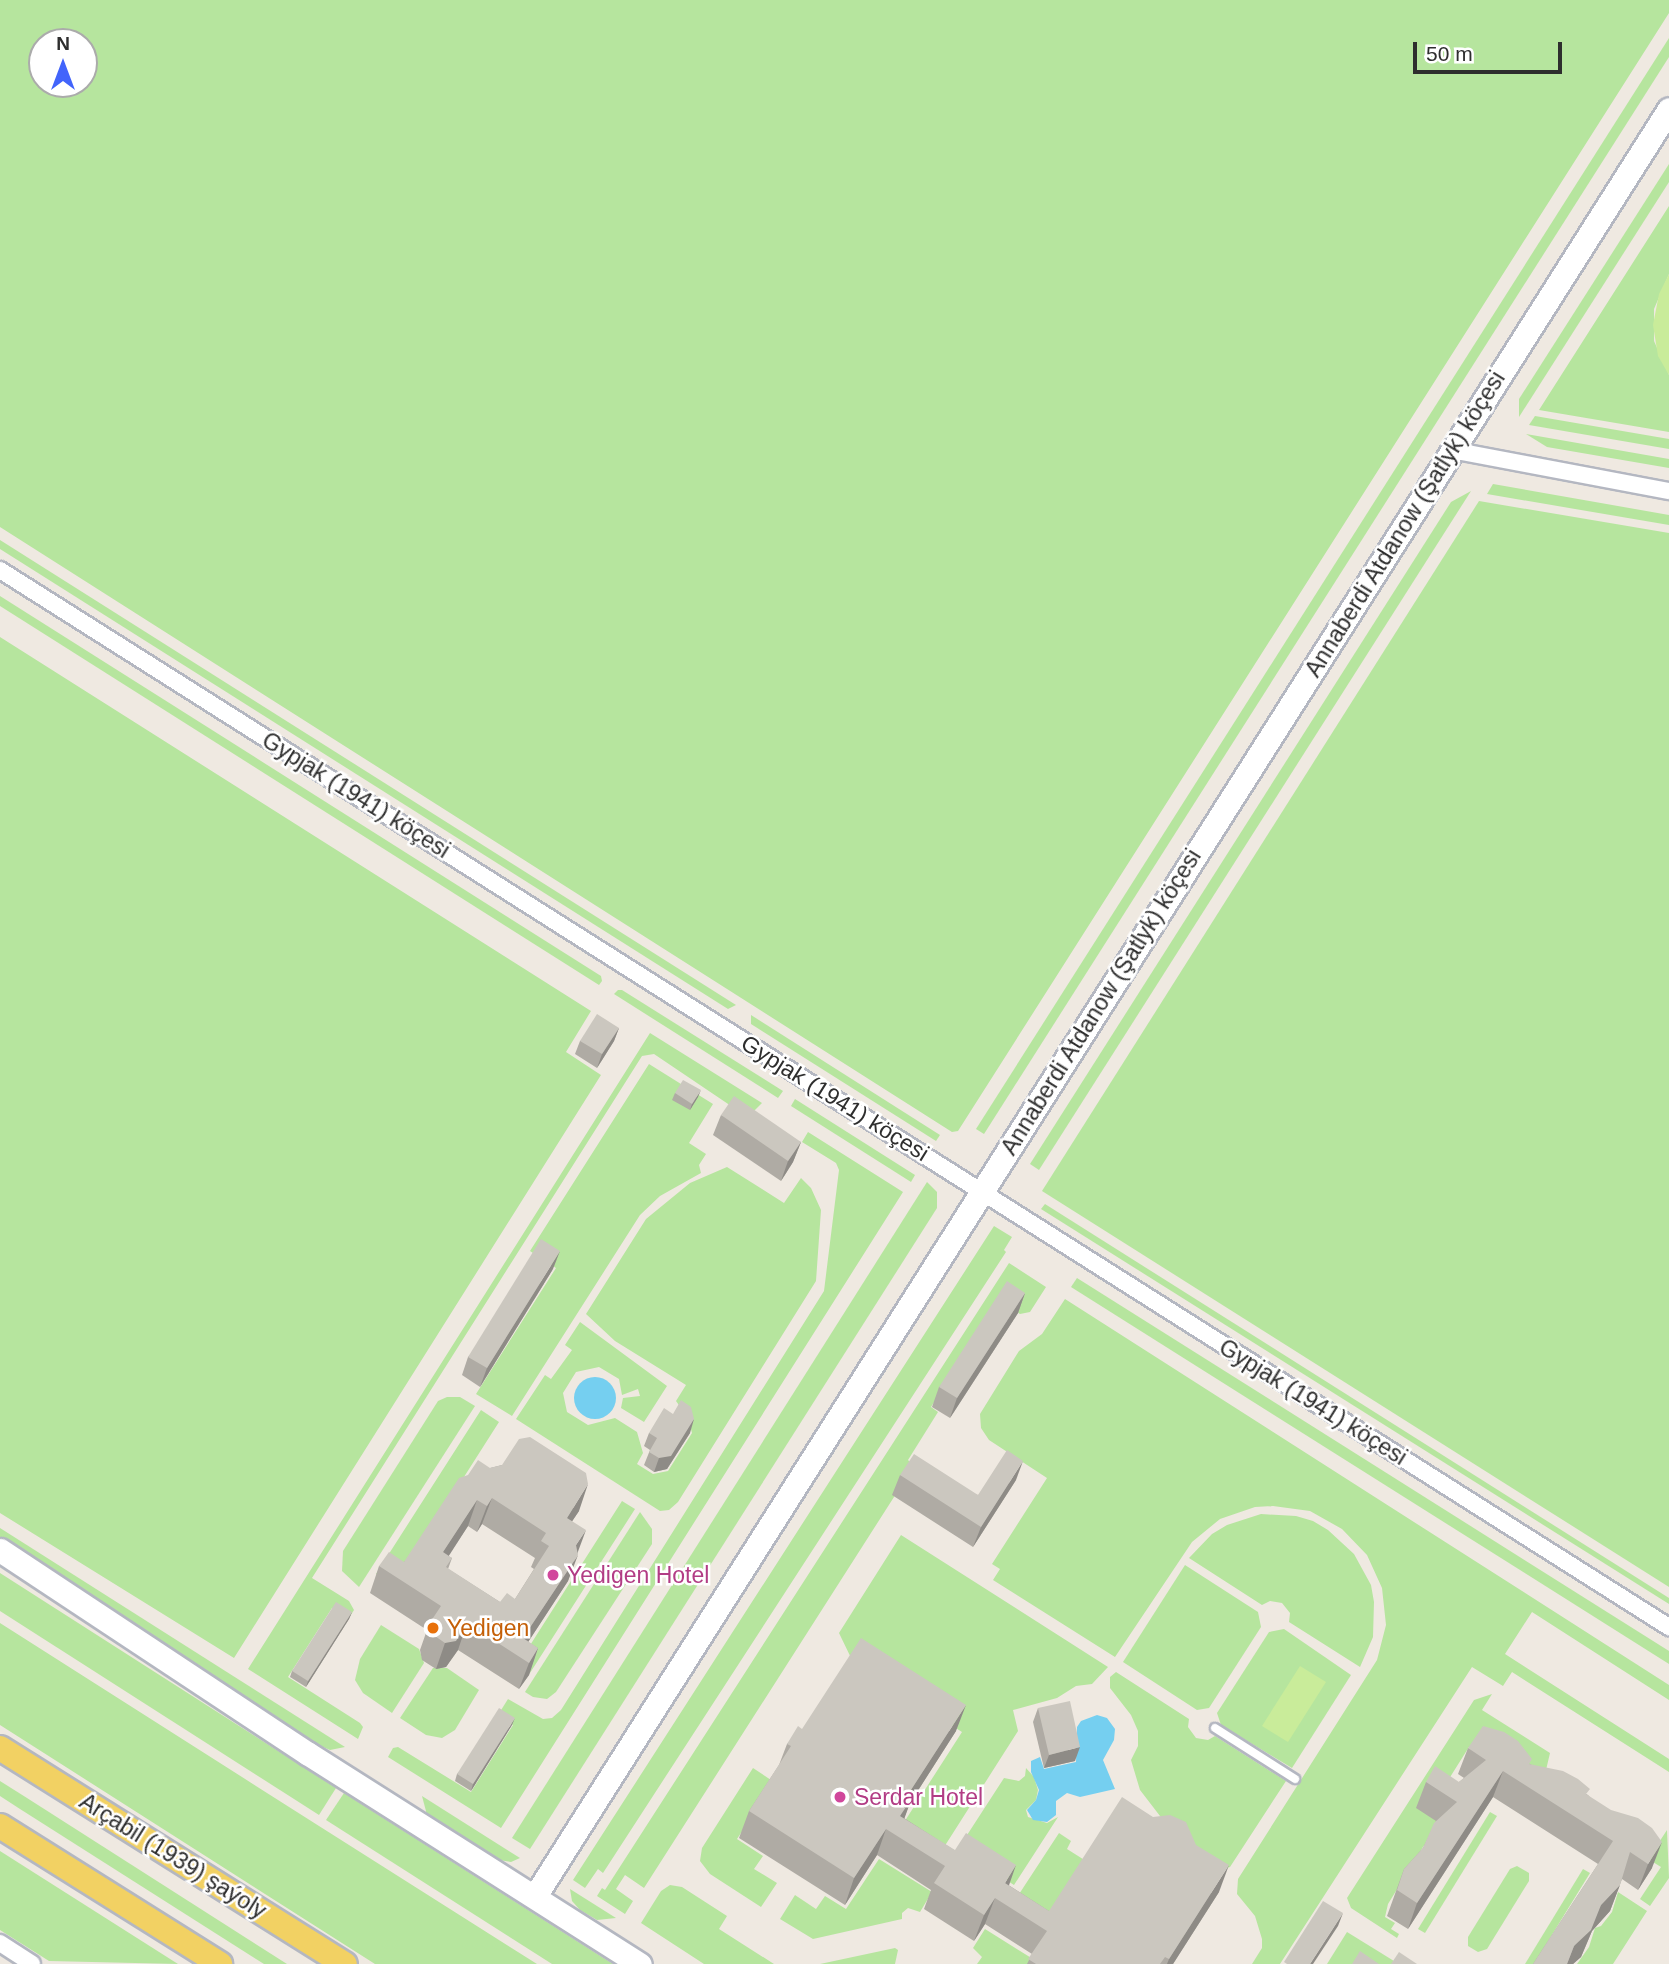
<!DOCTYPE html>
<html>
<head>
<meta charset="utf-8">
<style>
	body { margin:0 }
	#map { position:relative; width:1669px; height:1964px; overflow:hidden; background:#efe9e1; font-family:Arial,sans-serif }
	div>[style] { position:absolute }
	.green>* { inset:0; background:#b6e59e }
	.pitch>* { inset:0; background:#c9ec9a }
	.water>* { inset:0; background:#75cff0 }
	.round { border-radius:50% }
	.roads { filter:drop-shadow(2px 0 #b4b7c1) drop-shadow(-2px 0 #b4b7c1) drop-shadow(0 2px #b4b7c1) drop-shadow(0 -2px #b4b7c1) }
	.lane>* { height:8px; margin:-4px; padding:0 4px; transform-origin:4px; border-radius:4px; background:#fff }
	.street>* { height:16px; margin:-8px; padding:0 8px; transform-origin:8px; border-radius:8px; background:#fff }
	.secondary>* { height:23px; margin:-11.5px; padding:0 11.5px; transform-origin:11.5px; border-radius:11.5px; background:#fff }
	.primary>* { height:24px; margin:-12px; padding:0 12px; transform-origin:12px; border-radius:12px; background:#f2d163 }
	.wall>* { inset:0; background:#afaba4 }
	.shaded-wall>* { inset:0; background:#8e8b86 }
	.building>* { inset:0; background:#cbc7bf }
	.dots>* { width:19px; height:19px; translate:-50% -50%; box-sizing:border-box; border:4px solid #fff; border-radius:50% }
	span { translate:-50% -50%; white-space:nowrap; text-align:center; line-height:1.15; -webkit-text-stroke:5px #fff; paint-order:stroke }
	.street-label { font-size:23px; color:#2e2e2e }
	.hotel-label { font-size:23px; color:#b23c85 }
	.left { translate:0 -50%; text-align:left }
	.food-label { font-size:23px; color:#c56008 }
	.north { position:absolute; left:28px; top:28px; width:70px; height:70px; box-sizing:border-box; background:#fff; border:2px solid #ababab; border-radius:50%; rotate:0deg; font-size:19px; font-weight:700; line-height:28px; text-align:center; color:#2e2e2e }
	.north::after { content:''; display:block; margin:auto; width:24px; height:32px; background:#4264fb; clip-path:polygon(50% 0,100% 100%,50% 72%,0 100%) }
	.scale { position:absolute; left:1413px; top:42px; width:149px; height:32px; box-sizing:border-box; border:4px solid #2e2e2e; border-top:0; padding-left:9px; font-size:21px; line-height:24px; white-space:nowrap; color:#2e2e2e; -webkit-text-stroke:5px #fff; paint-order:stroke }
</style>
</head>
<body>
<div id="map">
	<div class="green">
		<div style="clip-path:polygon(evenodd,0 0,1669px 0,1669px 13px,958px 1131px,952px 1132px,0 527px,0 0,42px 42px,84px 42px,84px 84px,42px 84px,42px 42px)"></div>
		<div style="clip-path:polygon(1669px 38px,1669px 57px,984px 1134px,976px 1129px)"></div>
		<div style="clip-path:polygon(1669px 164px,1669px 182px,1519px 417px,1519px 399px)"></div>
		<div style="clip-path:polygon(1669px 206px,1669px 274px,1654px 309px,1654px 341px,1669px 375px,1669px 432px,1539px 410px)"></div>
		<div style="clip-path:polygon(1535px 416px,1669px 439px,1669px 449px,1529px 425px)"></div>
		<div style="clip-path:polygon(1526px 434px,1669px 459px,1669px 468px,1547px 447px)"></div>
		<div style="clip-path:polygon(1493px 484px,1669px 515px,1669px 525px,1487px 494px)"></div>
		<div style="clip-path:polygon(1471px 491px,1039px 1170px,1030px 1164px,1451px 502px)"></div>
		<div style="clip-path:polygon(1479px 501px,1669px 533px,1669px 1587px,1042px 1191px)"></div>
		<div style="clip-path:polygon(0 540px,736px 1005px,728px 1009px,0 549px)"></div>
		<div style="clip-path:polygon(0 596px,601px 976px,602px 981px,599px 985px,0 606px)"></div>
		<div style="clip-path:polygon(0 637px,591px 1011px,566px 1052px,601px 1075px,234px 1658px,0 1513px)"></div>
		<div style="clip-path:polygon(618px 990px,622px 990px,783px 1091px,778px 1098px,614px 994px)"></div>
		<div style="clip-path:polygon(751px 1015px,940px 1135px,936px 1141px,751px 1024px)"></div>
		<div style="clip-path:polygon(650px 1033px,762px 1103px,754px 1111px,737px 1110px,654px 1054px,642px 1056px,312px 1578px,349px 1601px,354px 1610px,349px 1618px,332px 1608px,288px 1677px,360px 1723px,363px 1727px,358px 1739px,248px 1669px)"></div>
		<div style="clip-path:polygon(649px 1064px,713px 1104px,689px 1143px,706px 1154px,699px 1165px,701px 1173px,660px 1196px,640px 1215px,512px 1416px,476px 1394px,556px 1268px,530px 1251px)"></div>
		<div style="clip-path:polygon(795px 1099px,915px 1175px,911px 1182px,791px 1106px)"></div>
		<div style="clip-path:polygon(808px 1132px,903px 1192px,501px 1828px,388px 1757px,393px 1748px,398px 1747px,471px 1792px,513px 1725px,498px 1715px,508px 1699px,543px 1719px,552px 1718px,561px 1710px,824px 1291px,839px 1170px,836px 1163px,802px 1142px)"></div>
		<div style="clip-path:polygon(727px 1167px,784px 1203px,801px 1178px,811px 1188px,821px 1210px,816px 1281px,678px 1502px,669px 1510px,660px 1511px,516px 1419px,545px 1375px,551px 1379px,572px 1350px,565px 1345px,580px 1322px,667px 1386px,644px 1422px,621px 1408px,623px 1398px,640px 1396px,638px 1389px,622px 1395px,619px 1379px,599px 1367px,576px 1372px,563px 1393px,567px 1412px,588px 1425px,615px 1418px,637px 1432px,643px 1453px,637px 1464px,653px 1474px,668px 1471px,692px 1433px,688px 1418px,676px 1401px,686px 1385px,615px 1341px,586px 1314px,646px 1219px,690px 1183px)"></div>
		<div style="clip-path:polygon(927px 1182px,937px 1192px,937px 1208px,530px 1849px,512px 1838px)"></div>
		<div style="clip-path:polygon(1045px 1204px,1669px 1598px,1669px 1604px,1041px 1209px)"></div>
		<div style="clip-path:polygon(994px 1226px,1012px 1237px,1004px 1250px,1006px 1252px,603px 1873px,598px 1869px,585px 1888px,573px 1880px)"></div>
		<div style="clip-path:polygon(1009px 1263px,1046px 1287px,1030px 1312px,1020px 1314px,999px 1301px,931px 1407px,938px 1412px,908px 1460px,912px 1464px,894px 1497px,644px 1888px,625px 1875px,616px 1889px,633px 1901px,625px 1914px,597px 1896px,602px 1888px,605px 1890px)"></div>
		<div style="clip-path:polygon(1077px 1278px,1669px 1651px,1669px 1664px,1071px 1287px)"></div>
		<div style="clip-path:polygon(1065px 1299px,1669px 1685px,1669px 1700px,1532px 1612px,1505px 1654px,1669px 1759px,1669px 1772px,1512px 1672px,1503px 1686px,1472px 1667px,1280px 1964px,1252px 1964px,1262px 1948px,1262px 1939px,1255px 1916px,1237px 1894px,1238px 1879px,1377px 1660px,1386px 1625px,1382px 1588px,1367px 1555px,1342px 1529px,1310px 1511px,1273px 1506px,1255px 1507px,1220px 1519px,1192px 1542px,1115px 1657px,993px 1580px,1000px 1569px,992px 1564px,1047px 1478px,989px 1440px,981px 1428px,980px 1414px,1019px 1351px,1042px 1334px)"></div>
		<div style="clip-path:polygon(447px 1397px,460px 1397px,475px 1406px,359px 1587px,342px 1571px,343px 1551px,438px 1401px)"></div>
		<div style="clip-path:polygon(481px 1410px,499px 1422px,404px 1571px,406px 1593px,376px 1574px)"></div>
		<div style="clip-path:polygon(622px 1501px,635px 1509px,530px 1673px,511px 1662px,527px 1650px)"></div>
		<div style="clip-path:polygon(640px 1512px,652px 1529px,652px 1544px,556px 1692px,547px 1699px,533px 1697px,525px 1692px)"></div>
		<div style="clip-path:polygon(1261px 1514px,1296px 1516px,1313px 1521px,1328px 1530px,1354px 1554px,1371px 1585px,1374px 1602px,1373px 1637px,1360px 1667px,1289px 1622px,1290px 1613px,1282px 1603px,1270px 1601px,1262px 1605px,1189px 1558px,1212px 1534px,1227px 1525px)"></div>
		<div style="clip-path:polygon(0 1528px,345px 1747px,330px 1750px,316px 1744px,0 1542px)"></div>
		<div style="clip-path:polygon(901px 1535px,1108px 1667px,1092px 1684px,1076px 1686px,1057px 1698px,1013px 1710px,1018px 1731px,932px 1866px,892px 1841px,962px 1732px,853px 1662px,839px 1633px)"></div>
		<div style="clip-path:polygon(1185px 1565px,1258px 1612px,1261px 1627px,1209px 1708px,1197px 1710px,1123px 1662px)"></div>
		<div style="clip-path:polygon(0 1573px,336px 1788px,319px 1815px,0 1611px)"></div>
		<div style="clip-path:polygon(0 1623px,319px 1826px,537px 1964px,375px 1964px,0 1725px)"></div>
		<div style="clip-path:polygon(381px 1625px,419px 1649px,424px 1663px,392px 1713px,363px 1693px,355px 1680px,360px 1659px)"></div>
		<div style="clip-path:polygon(1284px 1629px,1351px 1675px,1292px 1768px,1221px 1725px,1217px 1713px,1269px 1632px)"></div>
		<div style="clip-path:polygon(433px 1668px,447px 1668px,479px 1690px,455px 1730px,442px 1738px,426px 1735px,400px 1718px)"></div>
		<div style="clip-path:polygon(1116px 1672px,1189px 1719px,1188px 1727px,1196px 1738px,1208px 1740px,1215px 1736px,1286px 1781px,1230px 1867px,1224px 1869px,1160px 1816px,1140px 1790px,1131px 1760px,1138px 1746px,1138px 1731px,1131px 1715px,1110px 1688px,1110px 1677px)"></div>
		<div style="clip-path:polygon(1492px 1694px,1482px 1710px,1550px 1753px,1546px 1770px,1469px 1747px,1447px 1782px,1464px 1793px,1423px 1847px,1388px 1904px,1385px 1917px,1395px 1923px,1391px 1929px,1399px 1934px,1397px 1938px,1351px 1908px,1347px 1898px,1474px 1700px)"></div>
		<div style="clip-path:polygon(753px 1768px,774px 1782px,737px 1839px,763px 1856px,754px 1869px,777px 1883px,761px 1907px,710px 1874px,700px 1861px,702px 1848px)"></div>
		<div style="clip-path:polygon(1026px 1768px,1034px 1777px,1038px 1790px,1036px 1800px,1026px 1810px,1028px 1817px,1047px 1823px,1058px 1817px,1014px 1885px,958px 1849px,1004px 1778px,1019px 1781px,1025px 1776px)"></div>
		<div style="clip-path:polygon(0 1781px,27px 1798px,287px 1964px,264px 1964px,20px 1809px,0 1796px)"></div>
		<div style="clip-path:polygon(344px 1793px,613px 1964px,552px 1964px,326px 1820px)"></div>
		<div style="clip-path:polygon(422px 1796px,520px 1858px,511px 1862px,499px 1860px,427px 1815px)"></div>
		<div style="clip-path:polygon(1490px 1812px,1497px 1816px,1425px 1933px,1418px 1929px)"></div>
		<div style="clip-path:polygon(1667px 1830px,1669px 1878px,1650px 1906px,1640px 1899px,1661px 1867px,1648px 1859px)"></div>
		<div style="clip-path:polygon(1059px 1833px,1071px 1841px,1067px 1849px,1086px 1861px,1039px 1935px,1006px 1914px)"></div>
		<div style="clip-path:polygon(0 1851px,178px 1964px,49px 1961px,0 1930px)"></div>
		<div style="clip-path:polygon(879px 1859px,932px 1892px,920px 1912px,908px 1908px,902px 1913px,902px 1919px,813px 1939px,780px 1919px,795px 1895px,816px 1909px,825px 1896px,846px 1909px)"></div>
		<div style="clip-path:polygon(1517px 1866px,1529px 1873px,1529px 1881px,1487px 1949px,1478px 1952px,1468px 1946px,1468px 1937px,1510px 1869px)"></div>
		<div style="clip-path:polygon(1583px 1869px,1590px 1873px,1534px 1964px,1525px 1964px)"></div>
		<div style="clip-path:polygon(670px 1885px,682px 1887px,727px 1916px,719px 1929px,774px 1964px,704px 1964px,641px 1923px,661px 1891px)"></div>
		<div style="clip-path:polygon(570px 1889px,616px 1918px,597px 1920px,580px 1910px,572px 1901px)"></div>
		<div style="clip-path:polygon(1618px 1892px,1647px 1911px,1613px 1964px,1577px 1964px,1589px 1947px,1595px 1928px,1601px 1926px,1612px 1912px)"></div>
		<div style="clip-path:polygon(985px 1929px,1033px 1959px,1029px 1964px,977px 1964px,982px 1957px,973px 1948px)"></div>
		<div style="clip-path:polygon(1347px 1932px,1394px 1961px,1392px 1964px,1327px 1964px)"></div>
		<div style="clip-path:polygon(895px 1948px,898px 1950px,895px 1964px,820px 1964px)"></div>
	</div>
	<div class="pitch">
		<div style="clip-path:polygon(1669px 274px,1669px 375px,1658px 356px,1653px 325px,1659px 294px)"></div>
		<div style="clip-path:polygon(1300px 1666px,1326px 1682px,1288px 1742px,1262px 1726px)"></div>
	</div>
	<div class="water">
		<div class="round" style="left:574px;top:1377px;width:42px;height:42px"></div>
		<div style="clip-path:polygon(1097px 1715px,1107px 1718px,1115px 1729px,1114px 1740px,1103px 1760px,1115px 1789px,1080px 1797px,1067px 1793px,1056px 1801px,1056px 1815px,1047px 1822px,1033px 1820px,1027px 1810px,1036px 1800px,1039px 1790px,1031px 1772px,1031px 1761px,1040px 1757px,1044px 1769px,1076px 1762px,1077px 1727px,1081px 1721px)"></div>
	</div>
	<div class="roads">
		<div class="lane">
			<div style="left:1215px;top:1728px;width:95px;rotate:32.5deg"></div>
		</div>
		<div class="street">
			<div style="left:1452px;top:450px;width:221px;rotate:10.7deg"></div>
			<div style="left:0;top:570px;width:1976px;rotate:32.35deg"></div>
			<div style="left:0;top:1943px;width:38px;rotate:33deg"></div>
		</div>
		<div class="secondary">
			<div style="left:0;top:1550px;width:368px;rotate:33.5deg"></div>
			<div style="left:307px;top:1753px;width:394px;rotate:32.4deg"></div>
			<div style="left:535px;top:1896px;width:2116px;rotate:-57.6deg"></div>
		</div>
		<div class="primary">
			<div style="left:0;top:1748px;width:407px;rotate:32.1deg"></div>
			<div style="left:0;top:1826px;width:260px;rotate:32.1deg"></div>
		</div>
	</div>
	<div class="wall">
		<div style="clip-path:polygon(619px 1028px,614px 1041px,597px 1068px,575px 1054px,580px 1041px)"></div>
		<div style="clip-path:polygon(675px 1093px,698px 1097px,690px 1110px,672px 1100px)"></div>
		<div style="clip-path:polygon(721px 1115px,801px 1142px,793px 1162px,781px 1181px,713px 1135px)"></div>
		<div style="clip-path:polygon(553px 1269px,480px 1387px,462px 1375px,468px 1357px)"></div>
		<div style="clip-path:polygon(1025px 1293px,1018px 1313px,950px 1418px,932px 1407px,939px 1387px)"></div>
		<div style="clip-path:polygon(649px 1433px,690px 1433px,667px 1469px,654px 1472px,644px 1465px,650px 1450px,644px 1446px)"></div>
		<div style="clip-path:polygon(evenodd,502px 1465px,579px 1511px,572px 1521px,577px 1553px,568px 1581px,528px 1642px,538px 1648px,529px 1675px,519px 1689px,458px 1650px,446px 1667px,436px 1669px,422px 1660px,420px 1650px,427px 1630px,370px 1593px,379px 1566px,404px 1562px,490px 1468px,502px 1465px,482px 1524px,535px 1558px,531px 1567px,534px 1569px,515px 1599px,500px 1602px,448px 1569px,452px 1558px,448px 1556px,468px 1526px,477px 1532px,482px 1524px)"></div>
		<div style="clip-path:polygon(900px 1475px,978px 1495px,1016px 1480px,973px 1547px,892px 1495px)"></div>
		<div style="clip-path:polygon(352px 1612px,349px 1619px,306px 1687px,290px 1677px,292px 1671px)"></div>
		<div style="clip-path:polygon(1038px 1708px,1075px 1761px,1044px 1768px,1033px 1722px)"></div>
		<div style="clip-path:polygon(512px 1725px,471px 1791px,455px 1781px,457px 1774px)"></div>
		<div style="clip-path:polygon(802px 1729px,956px 1731px,910px 1803px,904px 1818px,1049px 1911px,1219px 1892px,1173px 1964px,1027px 1964px,1032px 1954px,985px 1924px,974px 1941px,924px 1909px,931px 1890px,877px 1855px,845px 1905px,739px 1838px,749px 1811px,779px 1765px,787px 1744px)"></div>
		<div style="clip-path:polygon(1468px 1748px,1530px 1764px,1588px 1795px,1652px 1868px,1638px 1890px,1622px 1879px,1610px 1911px,1592px 1931px,1581px 1957px,1573px 1964px,1533px 1964px,1598px 1864px,1493px 1797px,1408px 1929px,1387px 1916px,1404px 1869px,1423px 1848px,1436px 1821px,1416px 1808px,1426px 1782px,1459px 1782px,1464px 1778px,1458px 1774px)"></div>
	</div>
	<div class="shaded-wall">
		<div style="clip-path:polygon(619px 1028px,614px 1041px,597px 1068px,602px 1054px)"></div>
		<div style="clip-path:polygon(701px 1090px,698px 1097px,690px 1110px,692px 1104px)"></div>
		<div style="clip-path:polygon(801px 1142px,793px 1162px,781px 1181px,788px 1161px)"></div>
		<div style="clip-path:polygon(560px 1251px,553px 1269px,480px 1387px,487px 1368px)"></div>
		<div style="clip-path:polygon(1025px 1293px,1018px 1313px,950px 1418px,957px 1398px)"></div>
		<div style="clip-path:polygon(694px 1419px,690px 1433px,667px 1469px,654px 1472px,659px 1458px)"></div>
		<div style="clip-path:polygon(1023px 1461px,1016px 1480px,973px 1547px,981px 1527px)"></div>
		<div style="clip-path:polygon(588px 1484px,579px 1511px,557px 1544px,567px 1518px)"></div>
		<div style="clip-path:polygon(492px 1498px,482px 1524px,477px 1532px,487px 1506px)"></div>
		<div style="clip-path:polygon(477px 1500px,468px 1526px,434px 1579px,443px 1552px)"></div>
		<div style="clip-path:polygon(586px 1530px,576px 1557px,576px 1545px)"></div>
		<div style="clip-path:polygon(578px 1555px,568px 1581px,519px 1656px,523px 1638px)"></div>
		<div style="clip-path:polygon(352px 1612px,349px 1619px,306px 1687px,308px 1681px)"></div>
		<div style="clip-path:polygon(467px 1623px,458px 1650px,446px 1667px,436px 1669px,445px 1643px)"></div>
		<div style="clip-path:polygon(538px 1648px,529px 1675px,519px 1689px,529px 1663px)"></div>
		<div style="clip-path:polygon(966px 1705px,956px 1731px,910px 1803px,902px 1825px,894px 1833px,907px 1796px)"></div>
		<div style="clip-path:polygon(515px 1718px,512px 1725px,471px 1791px,473px 1784px)"></div>
		<div style="clip-path:polygon(1080px 1747px,1075px 1761px,1044px 1768px,1049px 1755px)"></div>
		<div style="clip-path:polygon(1503px 1771px,1493px 1797px,1408px 1929px,1417px 1903px)"></div>
		<div style="clip-path:polygon(886px 1829px,877px 1855px,845px 1905px,854px 1878px)"></div>
		<div style="clip-path:polygon(1662px 1842px,1652px 1868px,1638px 1890px,1648px 1864px)"></div>
		<div style="clip-path:polygon(1016px 1865px,1007px 1891px,1005px 1883px)"></div>
		<div style="clip-path:polygon(1229px 1865px,1219px 1892px,1173px 1964px,1167px 1964px,1169px 1959px)"></div>
		<div style="clip-path:polygon(1620px 1885px,1610px 1911px,1592px 1931px,1581px 1957px,1573px 1964px,1567px 1964px,1574px 1946px,1601px 1905px)"></div>
		<div style="clip-path:polygon(995px 1898px,985px 1924px,974px 1941px,984px 1915px)"></div>
		<div style="clip-path:polygon(1343px 1913px,1338px 1926px,1313px 1964px,1310px 1964px)"></div>
	</div>
	<div class="building">
		<div style="clip-path:polygon(597px 1014px,619px 1028px,602px 1054px,580px 1041px)"></div>
		<div style="clip-path:polygon(683px 1080px,701px 1090px,692px 1104px,675px 1093px)"></div>
		<div style="clip-path:polygon(734px 1096px,801px 1142px,788px 1161px,721px 1115px)"></div>
		<div style="clip-path:polygon(541px 1239px,560px 1251px,487px 1368px,468px 1357px)"></div>
		<div style="clip-path:polygon(1007px 1281px,1025px 1293px,957px 1398px,939px 1387px)"></div>
		<div style="clip-path:polygon(681px 1400px,691px 1407px,694px 1419px,671px 1456px,659px 1458px,649px 1452px,657px 1438px,649px 1433px,664px 1408px,673px 1414px)"></div>
		<div style="clip-path:polygon(evenodd,530px 1437px,586px 1473px,588px 1484px,567px 1518px,586px 1530px,576px 1545px,578px 1555px,523px 1638px,538px 1648px,529px 1663px,467px 1623px,456px 1641px,445px 1643px,432px 1634px,429px 1624px,441px 1606px,379px 1566px,389px 1552px,404px 1562px,459px 1478px,468px 1475px,478px 1460px,490px 1468px,502px 1465px,519px 1439px,530px 1437px,492px 1498px,546px 1533px,541px 1541px,549px 1546px,515px 1599px,507px 1593px,500px 1602px,446px 1567px,452px 1558px,443px 1552px,477px 1500px,487px 1506px,492px 1498px)"></div>
		<div style="clip-path:polygon(1007px 1450px,1023px 1461px,981px 1527px,900px 1475px,914px 1454px,978px 1495px)"></div>
		<div style="clip-path:polygon(336px 1602px,352px 1612px,308px 1681px,292px 1671px)"></div>
		<div style="clip-path:polygon(861px 1638px,966px 1705px,907px 1796px,912px 1798px,900px 1816px,955px 1850px,966px 1833px,1016px 1865px,1005px 1883px,1049px 1911px,1122px 1797px,1153px 1817px,1170px 1815px,1186px 1822px,1196px 1845px,1229px 1865px,1169px 1959px,1165px 1957px,1160px 1964px,1036px 1964px,1028px 1959px,1047px 1931px,995px 1898px,984px 1915px,934px 1883px,945px 1866px,886px 1829px,854px 1878px,749px 1811px,791px 1746px,787px 1744px,798px 1726px,802px 1729px)"></div>
		<div style="clip-path:polygon(1070px 1701px,1080px 1747px,1049px 1755px,1038px 1708px)"></div>
		<div style="clip-path:polygon(499px 1708px,515px 1718px,473px 1784px,457px 1774px)"></div>
		<div style="clip-path:polygon(1483px 1726px,1504px 1732px,1518px 1741px,1532px 1759px,1529px 1764px,1563px 1771px,1578px 1779px,1590px 1789px,1586px 1794px,1611px 1810px,1638px 1818px,1652px 1828px,1662px 1842px,1648px 1864px,1630px 1852px,1620px 1885px,1601px 1905px,1591px 1930px,1574px 1946px,1567px 1964px,1533px 1964px,1613px 1841px,1503px 1771px,1417px 1903px,1397px 1890px,1404px 1869px,1423px 1848px,1434px 1823px,1457px 1802px,1426px 1782px,1435px 1766px,1459px 1782px,1486px 1760px,1468px 1748px)"></div>
		<div style="clip-path:polygon(1323px 1901px,1343px 1913px,1310px 1964px,1287px 1964px,1284px 1962px)"></div>
		<div style="clip-path:polygon(1360px 1951px,1379px 1964px,1352px 1964px)"></div>
		<div style="clip-path:polygon(1399px 1952px,1417px 1964px,1391px 1964px)"></div>
	</div>
	<div class="dots">
		<div style="left:553px;top:1575px;background:#d1479c"></div>
		<div style="left:433px;top:1628px;background:#e8710a"></div>
		<div style="left:840px;top:1797px;background:#d1479c"></div>
	</div>
	<div class="street-label">
		<span style="left:1405px;top:524px;rotate:-58deg">Annaberdi Atdanow (Şatlyk) köçesi</span>
		<span style="left:356px;top:795px;rotate:32deg">Gypjak (1941) köçesi</span>
		<span style="left:1101px;top:1002px;rotate:-58deg">Annaberdi Atdanow (Şatlyk) köçesi</span>
		<span style="left:835px;top:1098px;rotate:32deg">Gypjak (1941) köçesi</span>
		<span style="left:1313px;top:1402px;rotate:32deg">Gypjak (1941) köçesi</span>
		<span style="left:173px;top:1856px;rotate:32deg">Arçabil (1939) şaýoly</span>
	</div>
	<div class="hotel-label">
		<span class="left" style="left:567px;top:1575px">Yedigen Hotel</span>
		<span class="left" style="left:854px;top:1797px">Serdar Hotel</span>
	</div>
	<div class="food-label">
		<span class="left" style="left:447px;top:1628px">Yedigen</span>
	</div>
	<div class="north">N</div>
	<div class="scale">50 m</div>
</div>
</body>
</html>
